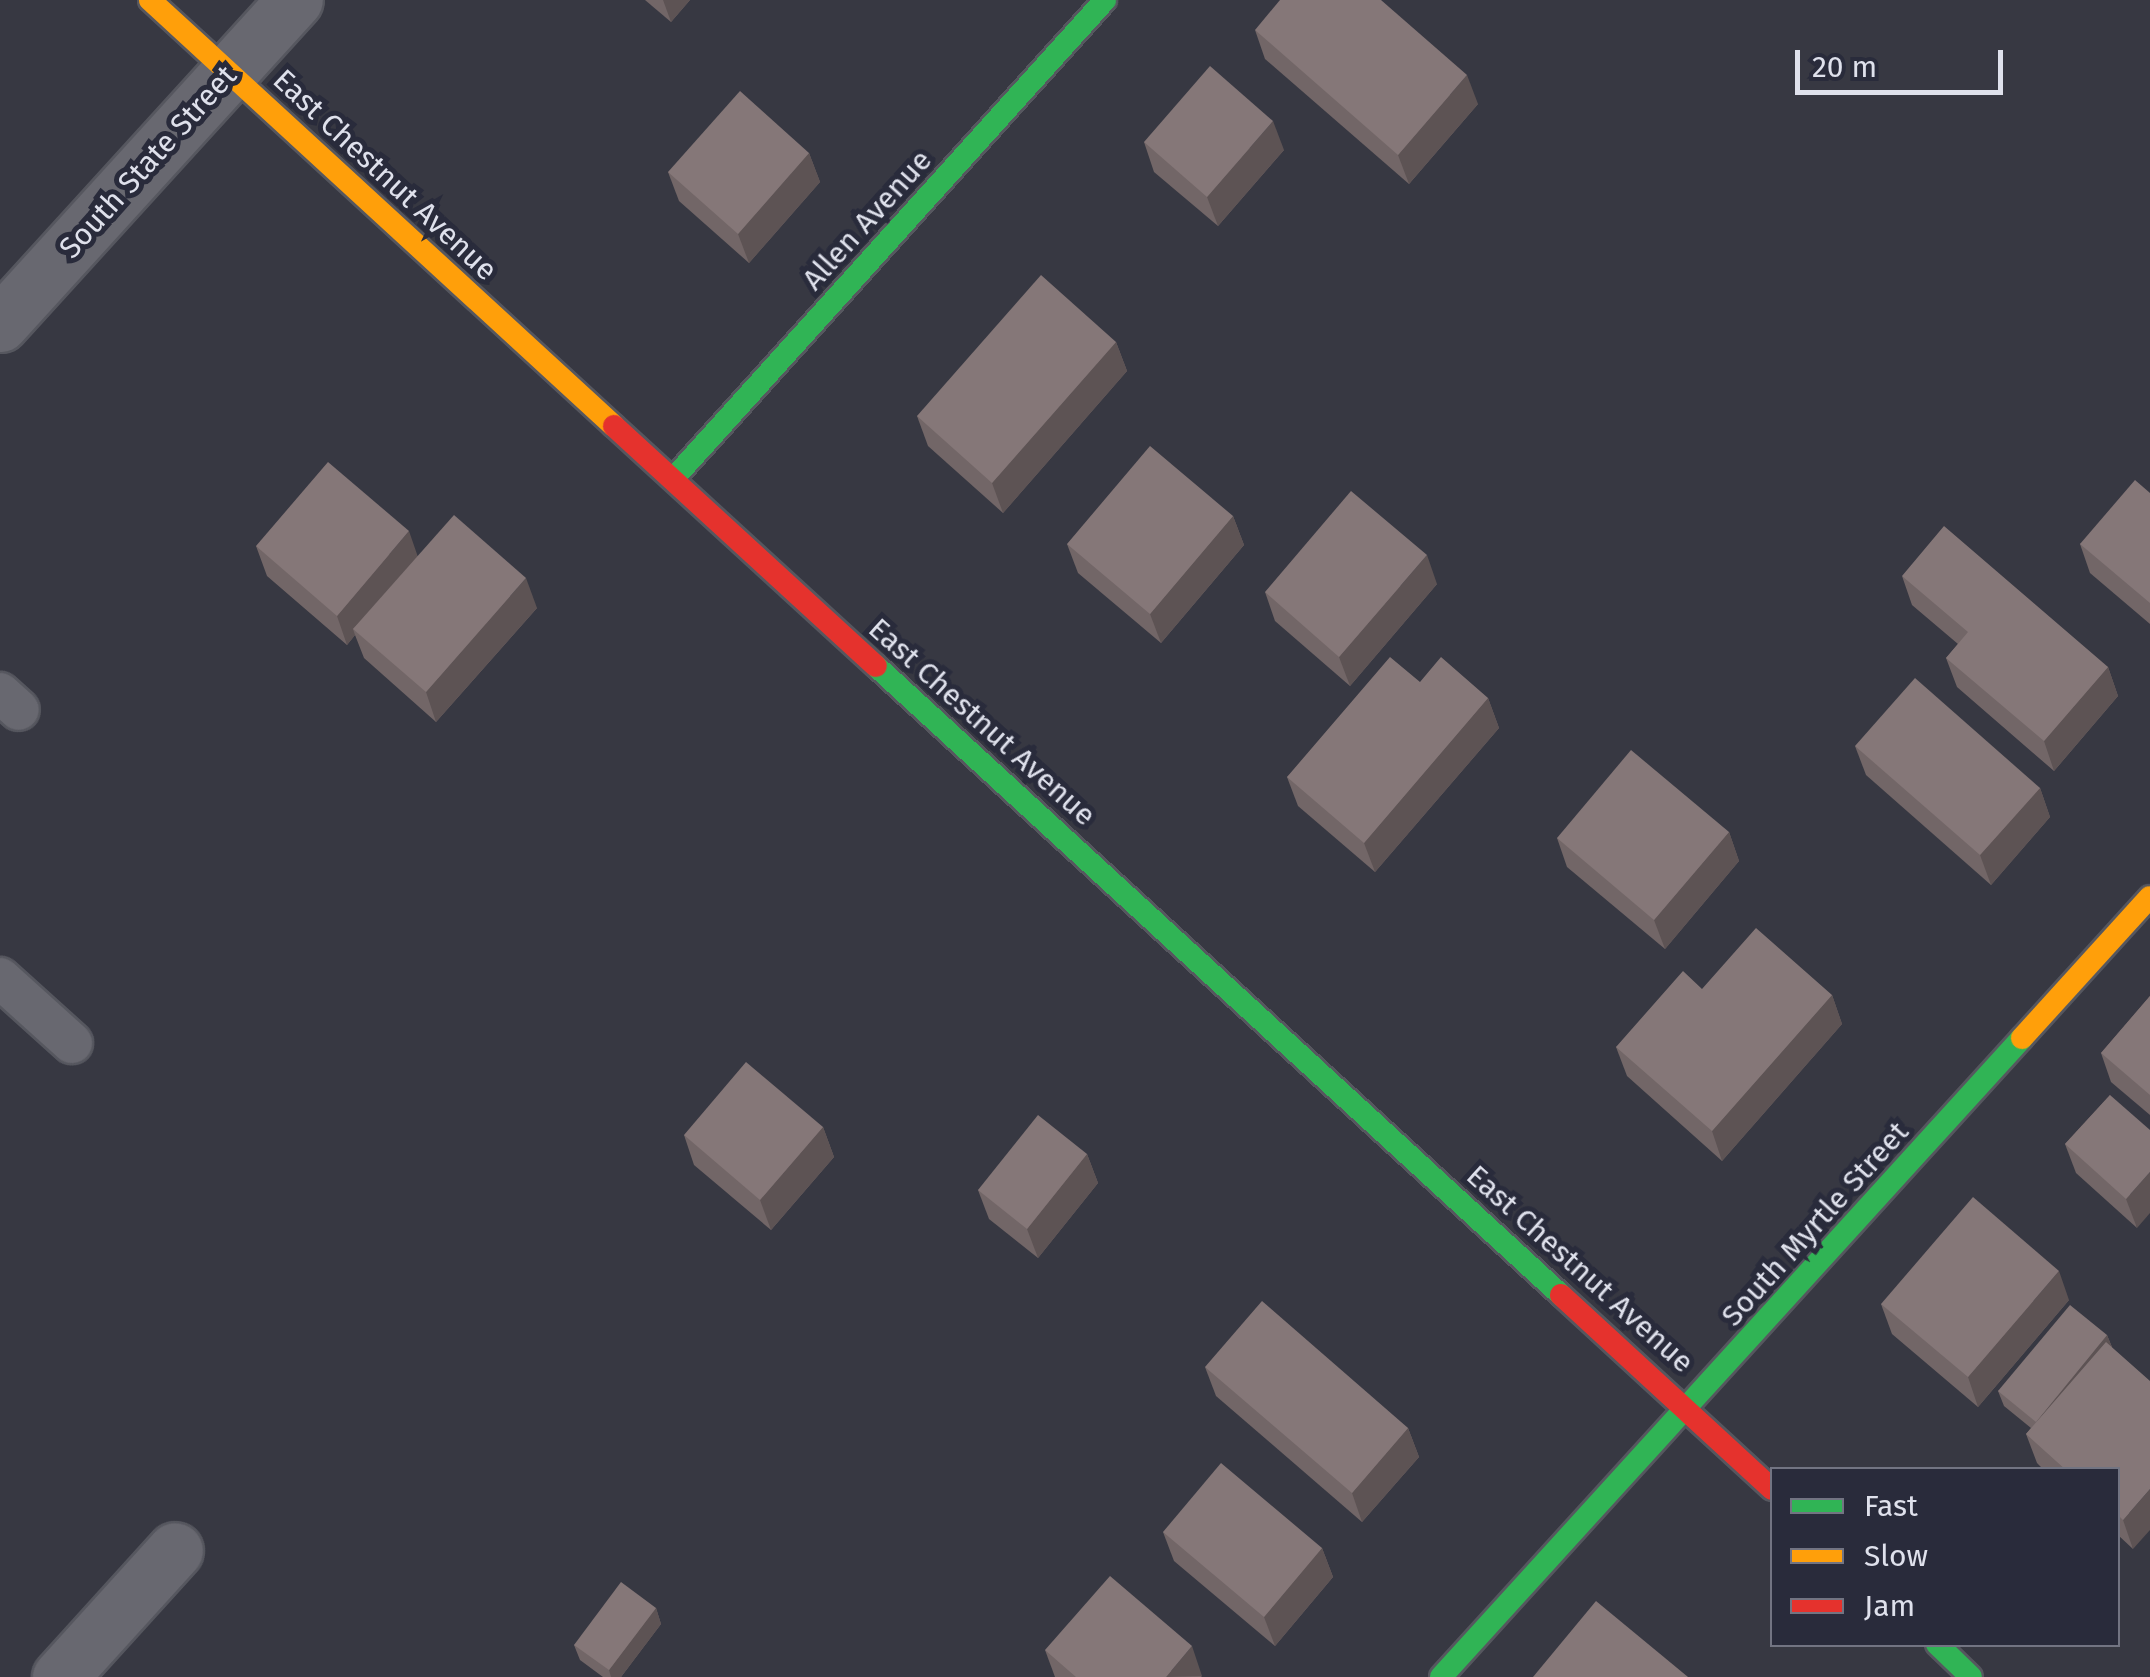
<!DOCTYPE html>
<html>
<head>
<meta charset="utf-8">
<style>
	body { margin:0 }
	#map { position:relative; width:2150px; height:1677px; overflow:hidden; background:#373842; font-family:"Fira Sans",sans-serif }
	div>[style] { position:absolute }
	.roads { filter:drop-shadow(2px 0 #56575f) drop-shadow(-2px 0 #56575f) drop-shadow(0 2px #56575f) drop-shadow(0 -2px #56575f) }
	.lane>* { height:40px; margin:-20px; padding:0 20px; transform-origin:20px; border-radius:20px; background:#686870 }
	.street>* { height:55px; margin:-27.5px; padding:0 27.5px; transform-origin:27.5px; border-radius:27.5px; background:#686870 }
	.fast>* { height:22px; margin:-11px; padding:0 11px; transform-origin:11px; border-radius:11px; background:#30b455 }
	.slow>* { height:22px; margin:-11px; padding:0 11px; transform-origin:11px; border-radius:11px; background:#ff9f0a }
	.jam>* { height:22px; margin:-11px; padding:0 11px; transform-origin:11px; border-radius:11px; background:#e5322d }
	.wall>* { inset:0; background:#726667 }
	.shaded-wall>* { inset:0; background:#5d5354 }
	.building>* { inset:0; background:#857778 }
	span { translate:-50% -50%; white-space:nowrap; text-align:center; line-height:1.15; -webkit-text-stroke:10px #292b3b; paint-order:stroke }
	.street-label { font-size:30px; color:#dfe1ec }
	.legend { position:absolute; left:1770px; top:1467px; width:350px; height:180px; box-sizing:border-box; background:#292b3b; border:2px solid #727482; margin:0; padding:12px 18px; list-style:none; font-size:30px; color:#dfe1ec }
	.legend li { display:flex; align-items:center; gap:20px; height:50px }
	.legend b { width:50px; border:2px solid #727482 }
	.scale { position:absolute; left:1795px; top:50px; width:208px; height:45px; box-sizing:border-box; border:5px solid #dfe1ec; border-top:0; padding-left:12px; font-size:30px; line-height:35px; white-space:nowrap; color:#dfe1ec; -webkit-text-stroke:8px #292b3b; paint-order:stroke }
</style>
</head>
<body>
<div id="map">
	<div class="roads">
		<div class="lane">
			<div style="left:0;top:693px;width:25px;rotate:42deg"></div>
			<div style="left:0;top:978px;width:97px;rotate:42.1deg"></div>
		</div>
		<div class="street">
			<div style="left:0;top:324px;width:438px;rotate:-47.7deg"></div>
			<div style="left:60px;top:1677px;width:171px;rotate:-47.8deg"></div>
		</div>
		<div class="fast">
			<div style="left:673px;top:479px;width:645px;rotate:-47.95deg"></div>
			<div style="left:876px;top:666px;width:930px;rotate:42.56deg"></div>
			<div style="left:1937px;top:1644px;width:47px;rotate:44.1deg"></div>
			<div style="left:1441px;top:1677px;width:864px;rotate:-47.72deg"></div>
		</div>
		<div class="slow">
			<div style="left:150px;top:0;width:630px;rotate:42.56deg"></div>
			<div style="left:2022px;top:1038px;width:190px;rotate:-47.8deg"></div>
		</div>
		<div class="jam">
			<div style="left:614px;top:426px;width:355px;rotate:42.5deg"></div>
			<div style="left:1561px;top:1295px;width:287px;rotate:42.6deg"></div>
		</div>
	</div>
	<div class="wall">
		<div style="clip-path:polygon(645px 0,690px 0,671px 22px)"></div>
		<div style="clip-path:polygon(1255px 30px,1478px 104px,1409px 184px,1265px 59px)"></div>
		<div style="clip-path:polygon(1144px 142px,1284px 150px,1218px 226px,1154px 172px)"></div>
		<div style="clip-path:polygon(809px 153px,820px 182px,749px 263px,679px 201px,668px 172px)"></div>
		<div style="clip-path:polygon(1116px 342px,1127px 371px,1003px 513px,928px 446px,917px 416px)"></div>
		<div style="clip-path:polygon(2150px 493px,2150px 624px,2090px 573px,2080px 544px)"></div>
		<div style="clip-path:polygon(1233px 516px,1244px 545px,1161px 643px,1078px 573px,1067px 544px)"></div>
		<div style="clip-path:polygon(256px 546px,418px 556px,537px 608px,436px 722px,364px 658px,355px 635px,347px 645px,267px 576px)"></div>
		<div style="clip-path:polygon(1902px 576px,2108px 667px,2118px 696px,2054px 771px,1957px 687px,1946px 658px,1958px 644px,1912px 605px)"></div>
		<div style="clip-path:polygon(1437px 584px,1350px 686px,1275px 621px,1265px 592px)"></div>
		<div style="clip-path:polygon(1420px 682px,1488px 698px,1499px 728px,1375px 872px,1298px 806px,1287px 777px)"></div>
		<div style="clip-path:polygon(1855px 746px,2040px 788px,2050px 817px,1991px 885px,1866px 775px)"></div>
		<div style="clip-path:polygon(1729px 832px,1739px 861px,1665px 949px,1567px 867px,1557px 838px)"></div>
		<div style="clip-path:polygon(1702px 989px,1832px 995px,1842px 1024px,1722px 1161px,1627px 1076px,1616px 1047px)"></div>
		<div style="clip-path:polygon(2150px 996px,2150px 1115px,2111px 1082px,2101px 1053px)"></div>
		<div style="clip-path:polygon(2110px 1095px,2137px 1228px,2076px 1173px,2065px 1144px)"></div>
		<div style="clip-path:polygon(823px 1127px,834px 1157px,771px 1230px,694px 1165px,684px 1135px)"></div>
		<div style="clip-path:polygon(1087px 1154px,1098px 1183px,1038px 1258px,989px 1219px,978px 1190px)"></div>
		<div style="clip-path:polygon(2069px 1300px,1978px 1407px,1892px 1334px,1881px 1304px)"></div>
		<div style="clip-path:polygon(2107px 1335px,2112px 1347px,2133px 1549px,2118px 1535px,2118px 1470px,2044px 1470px,2037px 1463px,2026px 1434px,2031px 1428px,2004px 1406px,1998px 1391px)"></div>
		<div style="clip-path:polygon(1205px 1367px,1408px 1428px,1419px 1457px,1362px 1522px,1216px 1396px)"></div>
		<div style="clip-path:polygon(1163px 1532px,1322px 1548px,1333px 1577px,1275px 1646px,1174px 1561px)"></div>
		<div style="clip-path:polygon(656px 1608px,661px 1624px,621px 1677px,603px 1677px,580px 1660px,574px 1645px)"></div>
		<div style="clip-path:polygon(1045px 1650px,1202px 1676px,1201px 1677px,1055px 1677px)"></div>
	</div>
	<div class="shaded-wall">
		<div style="clip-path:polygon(663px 0,690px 0,671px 22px)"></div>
		<div style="clip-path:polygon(1467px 75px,1478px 104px,1409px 184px,1398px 155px)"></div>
		<div style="clip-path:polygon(1273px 121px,1284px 150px,1218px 226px,1207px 197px)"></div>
		<div style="clip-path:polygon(809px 153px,820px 182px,749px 263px,738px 234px)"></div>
		<div style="clip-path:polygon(1116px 342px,1127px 371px,1003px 513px,992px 483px)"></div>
		<div style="clip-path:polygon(1233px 516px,1244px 545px,1161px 643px,1150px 614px)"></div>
		<div style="clip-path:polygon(409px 531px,419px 560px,353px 629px,355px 635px,347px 645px,337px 616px)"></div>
		<div style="clip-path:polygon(1427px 555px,1437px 584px,1350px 686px,1339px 657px)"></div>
		<div style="clip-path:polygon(526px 578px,537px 608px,436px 722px,426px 692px)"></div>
		<div style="clip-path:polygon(2108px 667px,2118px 696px,2054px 771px,2044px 741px)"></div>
		<div style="clip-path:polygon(1488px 698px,1499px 728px,1375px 872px,1364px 843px)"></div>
		<div style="clip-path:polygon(2040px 788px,2050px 817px,1991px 885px,1980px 855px)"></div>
		<div style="clip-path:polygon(1729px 832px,1739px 861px,1665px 949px,1654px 920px)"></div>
		<div style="clip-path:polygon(1832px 995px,1842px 1024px,1722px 1161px,1712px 1131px)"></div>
		<div style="clip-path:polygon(823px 1127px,834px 1157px,771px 1230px,760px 1200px)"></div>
		<div style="clip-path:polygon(1087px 1154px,1098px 1183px,1038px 1258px,1027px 1229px)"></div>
		<div style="clip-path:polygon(2150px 1172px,2150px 1213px,2137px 1228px,2126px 1199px)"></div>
		<div style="clip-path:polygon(2059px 1271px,2069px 1300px,1978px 1407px,1968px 1377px)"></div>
		<div style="clip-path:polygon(2107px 1335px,2113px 1350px,2036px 1422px)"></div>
		<div style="clip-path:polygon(1408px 1428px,1419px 1457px,1362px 1522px,1352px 1493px)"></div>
		<div style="clip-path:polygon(2150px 1489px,2150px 1530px,2133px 1549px,2123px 1520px)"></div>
		<div style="clip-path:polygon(1322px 1548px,1333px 1577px,1275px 1646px,1264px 1617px)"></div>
		<div style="clip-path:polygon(656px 1608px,661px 1624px,621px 1677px,611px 1677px,609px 1670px)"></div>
		<div style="clip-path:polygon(1192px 1646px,1202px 1676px,1166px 1677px)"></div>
	</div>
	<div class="building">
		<div style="clip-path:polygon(1280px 0,1381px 0,1467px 75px,1398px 155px,1255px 30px)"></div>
		<div style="clip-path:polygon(1210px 66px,1273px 121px,1207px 197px,1144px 142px)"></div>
		<div style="clip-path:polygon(740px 91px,809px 153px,738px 234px,668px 172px)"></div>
		<div style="clip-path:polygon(1041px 275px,1116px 342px,992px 483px,917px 416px)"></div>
		<div style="clip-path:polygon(1150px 446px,1233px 516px,1150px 614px,1067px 544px)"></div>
		<div style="clip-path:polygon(328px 462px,409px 531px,337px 616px,256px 546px)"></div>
		<div style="clip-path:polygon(2135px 480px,2150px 493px,2150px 603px,2080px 544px)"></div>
		<div style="clip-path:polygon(1351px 491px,1427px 555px,1339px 657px,1265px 592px)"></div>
		<div style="clip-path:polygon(454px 515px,526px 578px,426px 692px,353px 629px)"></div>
		<div style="clip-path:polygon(1944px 526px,2108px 667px,2044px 741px,1946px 658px,1968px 632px,1902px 576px)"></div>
		<div style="clip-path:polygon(1390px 657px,1420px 682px,1441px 657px,1488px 698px,1364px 843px,1287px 777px)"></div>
		<div style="clip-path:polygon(1915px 678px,2040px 788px,1980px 855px,1855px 746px)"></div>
		<div style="clip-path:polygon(1631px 750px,1729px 832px,1654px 920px,1557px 838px)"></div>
		<div style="clip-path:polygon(1756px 928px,1832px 995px,1712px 1131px,1616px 1047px,1683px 971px,1702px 989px)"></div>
		<div style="clip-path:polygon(2150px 996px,2150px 1095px,2101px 1053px)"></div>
		<div style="clip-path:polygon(746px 1062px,823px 1127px,760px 1200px,684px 1135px)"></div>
		<div style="clip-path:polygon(2110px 1095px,2150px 1130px,2150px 1172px,2126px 1199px,2065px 1144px)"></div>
		<div style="clip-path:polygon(1038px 1115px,1087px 1154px,1027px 1229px,978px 1190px)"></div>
		<div style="clip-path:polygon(1973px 1197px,2059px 1271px,1968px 1377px,1881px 1304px)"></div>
		<div style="clip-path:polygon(1262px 1301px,1408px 1428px,1352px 1493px,1205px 1367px)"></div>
		<div style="clip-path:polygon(2070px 1305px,2107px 1335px,2036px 1422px,1998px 1391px)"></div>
		<div style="clip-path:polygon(2106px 1342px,2150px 1381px,2150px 1489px,2123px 1520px,2118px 1515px,2118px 1470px,2066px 1470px,2026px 1434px)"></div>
		<div style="clip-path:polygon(1221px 1463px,1322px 1548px,1264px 1617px,1163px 1532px)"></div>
		<div style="clip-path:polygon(1110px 1576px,1192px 1646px,1166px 1677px,1076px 1677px,1045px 1650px)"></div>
		<div style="clip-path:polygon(621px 1582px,656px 1608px,609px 1670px,574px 1645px)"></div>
		<div style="clip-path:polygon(1596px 1601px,1688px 1677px,1533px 1677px)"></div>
	</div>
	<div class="street-label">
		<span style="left:148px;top:162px;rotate:-48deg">South State Street</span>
		<span style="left:385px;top:175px;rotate:43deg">East Chestnut Avenue</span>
		<span style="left:867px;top:220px;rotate:-48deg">Allen Avenue</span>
		<span style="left:982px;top:722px;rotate:42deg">East Chestnut Avenue</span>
		<span style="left:1815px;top:1224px;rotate:-48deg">South Myrtle Street</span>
		<span style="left:1580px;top:1269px;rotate:42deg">East Chestnut Avenue</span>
	</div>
	<ul class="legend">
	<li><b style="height:12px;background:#30b455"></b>Fast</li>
	<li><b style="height:12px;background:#ff9f0a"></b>Slow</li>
	<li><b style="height:12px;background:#e5322d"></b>Jam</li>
	</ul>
	<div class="scale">20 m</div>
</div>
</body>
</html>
